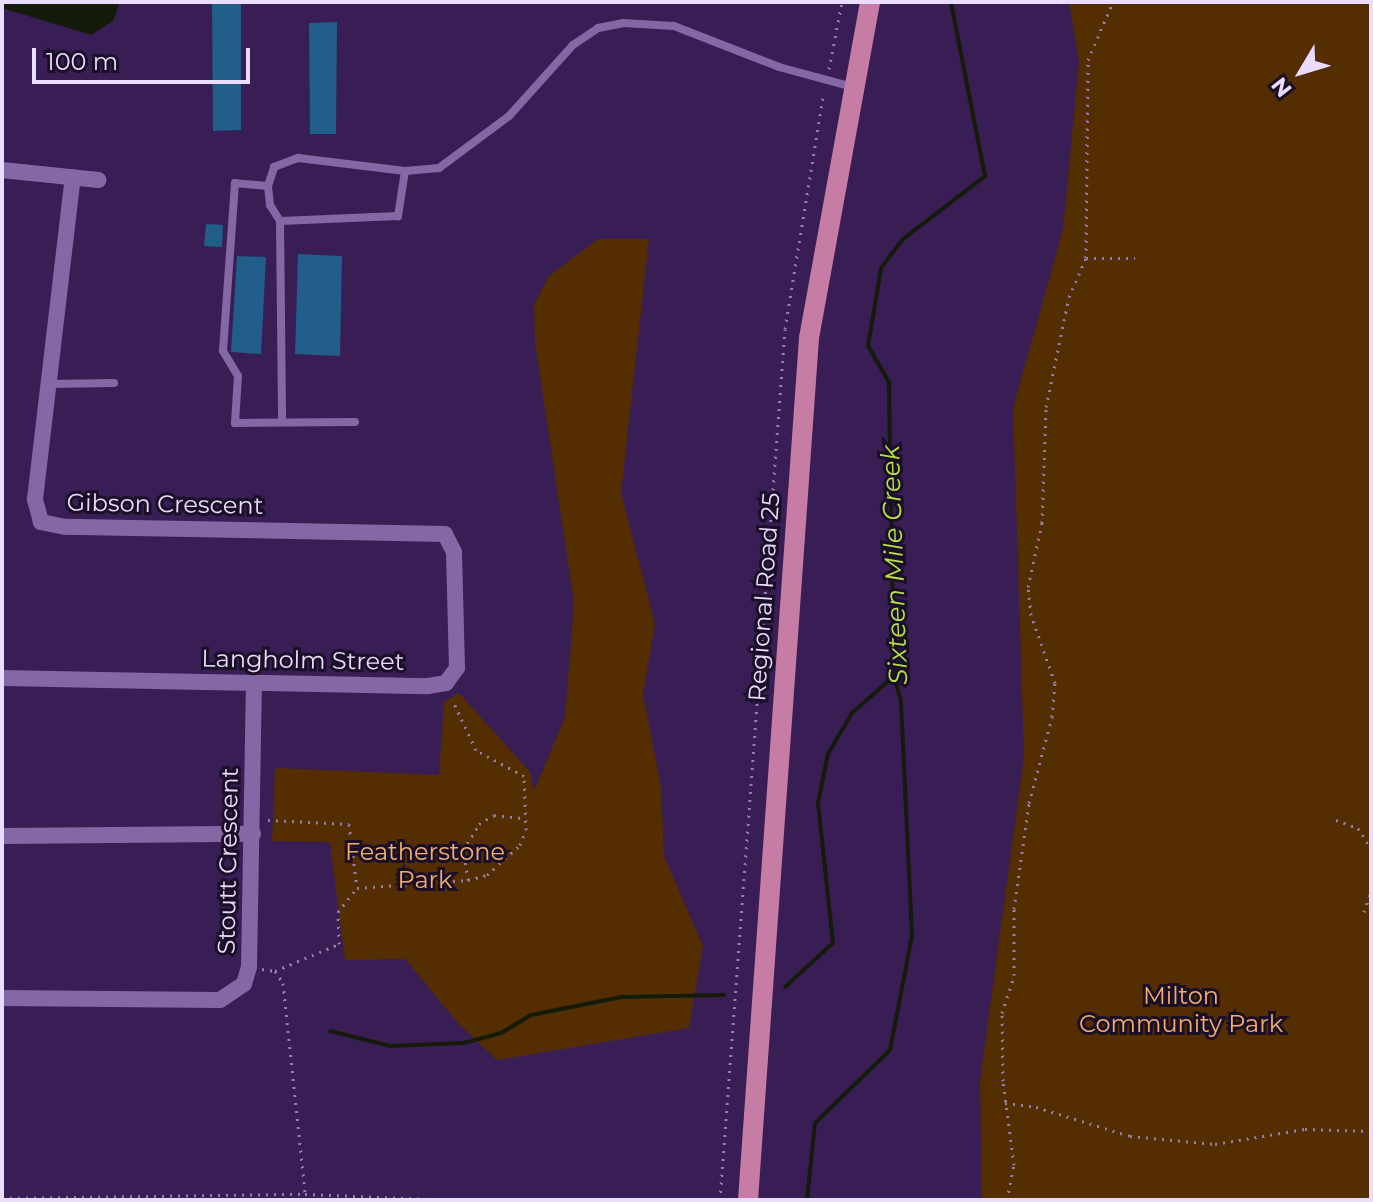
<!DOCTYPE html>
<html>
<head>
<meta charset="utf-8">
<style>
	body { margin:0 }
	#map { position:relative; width:1373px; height:1202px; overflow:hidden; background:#391d55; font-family:Montserrat,sans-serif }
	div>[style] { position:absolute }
	.green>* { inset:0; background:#542d00 }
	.water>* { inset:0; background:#151b0a }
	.stream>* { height:4px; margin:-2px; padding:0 2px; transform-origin:2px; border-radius:2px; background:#151b0a }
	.building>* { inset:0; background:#215e89 }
	.path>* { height:3px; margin-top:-1.5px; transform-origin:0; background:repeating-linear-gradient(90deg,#947fac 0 2px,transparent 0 8px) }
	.lane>* { height:8px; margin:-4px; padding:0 4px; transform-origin:4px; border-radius:4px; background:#8468a6 }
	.street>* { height:16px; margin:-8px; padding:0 8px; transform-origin:8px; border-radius:8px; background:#8468a6 }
	.primary>* { height:20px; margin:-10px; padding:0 10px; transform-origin:10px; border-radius:10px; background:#c67ca5 }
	span { translate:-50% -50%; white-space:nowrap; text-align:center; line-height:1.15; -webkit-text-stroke:6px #1b0f28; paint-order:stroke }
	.street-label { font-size:24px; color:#eadcff }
	.park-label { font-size:24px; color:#f1ae6e }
	.water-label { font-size:26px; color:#b6e344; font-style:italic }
	.frame { position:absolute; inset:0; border:4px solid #eadcff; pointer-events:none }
	.north { position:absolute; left:1261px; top:32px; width:80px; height:80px; -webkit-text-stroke:6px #1b0f28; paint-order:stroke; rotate:232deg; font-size:22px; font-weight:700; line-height:32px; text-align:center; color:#eadcff }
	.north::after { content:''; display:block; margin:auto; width:28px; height:36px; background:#eadcff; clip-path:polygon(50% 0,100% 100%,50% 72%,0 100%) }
	.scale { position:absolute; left:32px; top:48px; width:218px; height:36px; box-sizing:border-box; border:4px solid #eadcff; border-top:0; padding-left:10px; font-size:24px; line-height:28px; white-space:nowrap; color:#eadcff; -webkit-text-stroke:6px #1b0f28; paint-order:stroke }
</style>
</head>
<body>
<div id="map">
	<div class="green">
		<div style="clip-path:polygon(1069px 2px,1371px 2px,1371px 1200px,982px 1200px,980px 1080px,1024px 757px,1013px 408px,1063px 229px,1079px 61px)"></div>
		<div style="clip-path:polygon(598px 239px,649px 239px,621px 493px,655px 624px,643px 695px,661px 787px,664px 856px,703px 946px,689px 1028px,497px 1060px,457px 1022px,405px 959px,345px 960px,330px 842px,272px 841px,275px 768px,439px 775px,444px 702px,459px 693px,530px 772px,534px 791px,565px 717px,574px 603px,535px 343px,534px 305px,549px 276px)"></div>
	</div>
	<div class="water">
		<div style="clip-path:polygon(2px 2px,120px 2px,113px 21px,91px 35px,2px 8px)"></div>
	</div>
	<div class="stream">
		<div style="left:785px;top:987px;width:65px;rotate:-42.5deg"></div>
		<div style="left:833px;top:943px;width:141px;rotate:-96.1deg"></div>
		<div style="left:818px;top:803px;width:50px;rotate:-78.5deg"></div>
		<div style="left:828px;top:754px;width:48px;rotate:-59.7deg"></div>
		<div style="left:852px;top:713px;width:56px;rotate:-41.4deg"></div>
		<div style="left:330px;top:1031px;width:62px;rotate:14deg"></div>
		<div style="left:390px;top:1046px;width:74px;rotate:-2.3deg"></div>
		<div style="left:464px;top:1043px;width:38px;rotate:-15deg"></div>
		<div style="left:501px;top:1033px;width:35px;rotate:-31deg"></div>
		<div style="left:531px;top:1015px;width:92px;rotate:-11.3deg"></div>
		<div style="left:621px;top:997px;width:103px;rotate:-1.1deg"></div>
		<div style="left:807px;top:1200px;width:77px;rotate:-84.1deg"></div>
		<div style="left:815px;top:1123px;width:105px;rotate:-44.2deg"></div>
		<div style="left:890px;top:1050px;width:116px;rotate:-79.1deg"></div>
		<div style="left:912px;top:936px;width:235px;rotate:-92.7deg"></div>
		<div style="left:901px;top:701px;width:26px;rotate:-106deg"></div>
		<div style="left:894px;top:676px;width:294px;rotate:-91deg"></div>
		<div style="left:889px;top:382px;width:42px;rotate:-120.3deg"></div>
		<div style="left:868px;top:346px;width:79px;rotate:-80.5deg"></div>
		<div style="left:881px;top:268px;width:36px;rotate:-53deg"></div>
		<div style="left:903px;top:239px;width:103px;rotate:-37.5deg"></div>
		<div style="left:985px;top:176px;width:177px;rotate:-101.1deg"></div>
	</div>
	<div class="building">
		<div style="clip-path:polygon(212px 2px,241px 2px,241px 130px,213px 131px)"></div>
		<div style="clip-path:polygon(337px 22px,336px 134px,310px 134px,309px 23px)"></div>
		<div style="clip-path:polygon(206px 224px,223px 225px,222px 247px,204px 246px)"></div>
		<div style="clip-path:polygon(298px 254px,342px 256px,340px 356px,295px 354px)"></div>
		<div style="clip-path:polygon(237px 256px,266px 257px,261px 354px,231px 352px)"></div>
	</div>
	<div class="path">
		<div style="left:829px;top:69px;width:68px;rotate:-79deg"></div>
		<div style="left:1086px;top:258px;width:198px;rotate:-89.4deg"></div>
		<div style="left:1088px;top:60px;width:63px;rotate:-66.7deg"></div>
		<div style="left:268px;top:820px;width:81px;rotate:2.8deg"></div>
		<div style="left:349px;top:824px;width:64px;rotate:82.9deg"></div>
		<div style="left:1336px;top:820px;width:23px;rotate:20deg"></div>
		<div style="left:1358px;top:828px;width:25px;rotate:58deg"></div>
		<div style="left:468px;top:880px;width:30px;rotate:-99deg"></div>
		<div style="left:463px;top:850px;width:31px;rotate:-58deg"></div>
		<div style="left:479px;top:824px;width:17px;rotate:-31deg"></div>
		<div style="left:494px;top:815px;width:28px;rotate:6deg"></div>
		<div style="left:1364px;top:912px;width:21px;rotate:-71deg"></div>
		<div style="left:262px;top:969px;width:13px;rotate:9deg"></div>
		<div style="left:275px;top:971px;width:14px;rotate:56deg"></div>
		<div style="left:283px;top:983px;width:212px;rotate:84deg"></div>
		<div style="left:275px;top:971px;width:69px;rotate:-22.9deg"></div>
		<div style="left:339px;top:944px;width:32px;rotate:-92deg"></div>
		<div style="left:338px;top:912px;width:31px;rotate:-52deg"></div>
		<div style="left:357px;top:888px;width:111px;rotate:-4.1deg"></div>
		<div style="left:468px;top:880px;width:20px;rotate:-15deg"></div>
		<div style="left:487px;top:875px;width:45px;rotate:-42.3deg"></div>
		<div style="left:520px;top:845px;width:16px;rotate:-68deg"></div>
		<div style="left:526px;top:830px;width:54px;rotate:-92.1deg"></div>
		<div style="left:524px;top:776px;width:55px;rotate:-151.6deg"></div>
		<div style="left:476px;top:750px;width:56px;rotate:-115.2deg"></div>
		<div style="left:1005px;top:1103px;width:31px;rotate:7deg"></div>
		<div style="left:1036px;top:1107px;width:98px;rotate:17.1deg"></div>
		<div style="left:1130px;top:1136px;width:85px;rotate:5.4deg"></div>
		<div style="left:1215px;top:1144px;width:91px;rotate:-9.5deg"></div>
		<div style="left:1305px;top:1129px;width:66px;rotate:1.7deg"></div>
		<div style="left:2px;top:1198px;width:303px;rotate:-0.8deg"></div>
		<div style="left:305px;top:1194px;width:150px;rotate:2.3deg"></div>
		<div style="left:720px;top:1200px;width:873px;rotate:-85.73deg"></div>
		<div style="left:785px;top:329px;width:240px;rotate:-80.7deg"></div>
		<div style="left:1007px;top:1200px;width:36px;rotate:-79deg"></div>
		<div style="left:1014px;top:1165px;width:85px;rotate:-97.5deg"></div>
		<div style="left:1003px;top:1081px;width:68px;rotate:-90.8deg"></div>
		<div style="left:1002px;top:1013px;width:40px;rotate:-72deg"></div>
		<div style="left:1014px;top:975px;width:66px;rotate:-90deg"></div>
		<div style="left:1014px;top:909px;width:107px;rotate:-81.9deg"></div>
		<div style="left:1029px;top:803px;width:89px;rotate:-75deg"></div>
		<div style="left:1052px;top:717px;width:34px;rotate:-85deg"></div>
		<div style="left:1055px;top:683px;width:72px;rotate:-109.4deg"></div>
		<div style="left:1031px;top:615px;width:28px;rotate:-96deg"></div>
		<div style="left:1028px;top:587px;width:66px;rotate:-77.7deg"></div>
		<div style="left:1042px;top:523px;width:116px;rotate:-88deg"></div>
		<div style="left:1046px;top:407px;width:112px;rotate:-78.2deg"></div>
		<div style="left:1069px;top:297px;width:43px;rotate:-66.4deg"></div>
		<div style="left:1086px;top:258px;width:49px"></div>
	</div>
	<div class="lane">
		<div style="left:405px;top:171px;width:46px;rotate:98.8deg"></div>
		<div style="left:398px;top:216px;width:118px;rotate:177.6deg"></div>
		<div style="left:280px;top:221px;width:19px;rotate:-122deg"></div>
		<div style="left:270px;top:205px;width:19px;rotate:-96deg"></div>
		<div style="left:268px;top:186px;width:20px;rotate:-72deg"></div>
		<div style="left:274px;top:167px;width:26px;rotate:-21deg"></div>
		<div style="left:298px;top:158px;width:108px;rotate:6.9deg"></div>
		<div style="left:405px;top:171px;width:34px;rotate:-5deg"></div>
		<div style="left:439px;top:168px;width:87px;rotate:-36.6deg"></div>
		<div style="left:509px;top:116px;width:96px;rotate:-48deg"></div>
		<div style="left:573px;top:45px;width:30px;rotate:-34deg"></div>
		<div style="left:598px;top:28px;width:25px;rotate:-11deg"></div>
		<div style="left:623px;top:23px;width:51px;rotate:3.4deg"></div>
		<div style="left:674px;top:26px;width:113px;rotate:21.3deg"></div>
		<div style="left:779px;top:67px;width:77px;rotate:15.1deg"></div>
		<div style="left:268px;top:186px;width:33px;rotate:-175deg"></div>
		<div style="left:235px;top:183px;width:168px;rotate:94.1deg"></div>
		<div style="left:223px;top:351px;width:29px;rotate:59deg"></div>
		<div style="left:238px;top:376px;width:47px;rotate:93.7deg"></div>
		<div style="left:235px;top:423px;width:120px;rotate:-0.5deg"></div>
		<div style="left:280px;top:221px;width:201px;rotate:89.4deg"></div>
		<div style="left:49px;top:384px;width:65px;rotate:-0.9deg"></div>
	</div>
	<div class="street">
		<div style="left:2px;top:170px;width:97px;rotate:5.9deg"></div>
		<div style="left:2px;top:678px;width:426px;rotate:1.1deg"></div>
		<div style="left:428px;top:686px;width:18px;rotate:-9deg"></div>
		<div style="left:446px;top:683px;width:19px;rotate:-54deg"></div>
		<div style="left:457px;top:668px;width:116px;rotate:-91.5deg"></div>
		<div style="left:454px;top:552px;width:20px;rotate:-117deg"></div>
		<div style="left:445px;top:534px;width:380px;rotate:-178.9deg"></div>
		<div style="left:65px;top:527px;width:25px;rotate:-168deg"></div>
		<div style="left:41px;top:522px;width:24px;rotate:-105deg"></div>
		<div style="left:35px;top:499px;width:324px;rotate:-83.3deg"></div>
		<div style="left:2px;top:836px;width:251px;rotate:-0.5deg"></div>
		<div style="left:2px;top:998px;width:218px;rotate:0.5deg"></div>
		<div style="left:220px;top:1000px;width:29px;rotate:-34deg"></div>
		<div style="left:244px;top:984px;width:18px;rotate:-74deg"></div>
		<div style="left:249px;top:967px;width:285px;rotate:-89deg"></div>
	</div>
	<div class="primary">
		<div style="left:748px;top:1200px;width:864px;rotate:-85.95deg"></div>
		<div style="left:809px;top:338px;width:341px;rotate:-79.7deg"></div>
	</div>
	<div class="street-label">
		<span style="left:165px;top:504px;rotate:1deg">Gibson Crescent</span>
		<span style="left:764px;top:597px;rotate:-86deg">Regional Road 25</span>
		<span style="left:303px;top:660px;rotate:1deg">Langholm Street</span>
		<span style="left:228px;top:861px;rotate:-89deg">Stoutt Crescent</span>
	</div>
	<div class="park-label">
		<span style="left:425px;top:866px">Featherstone<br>Park</span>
		<span style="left:1181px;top:1010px">Milton<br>Community Park</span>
	</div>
	<div class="water-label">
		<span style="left:895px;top:565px;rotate:-92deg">Sixteen Mile Creek</span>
	</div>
	<div class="frame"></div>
	<div class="north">N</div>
	<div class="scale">100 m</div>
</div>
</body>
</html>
